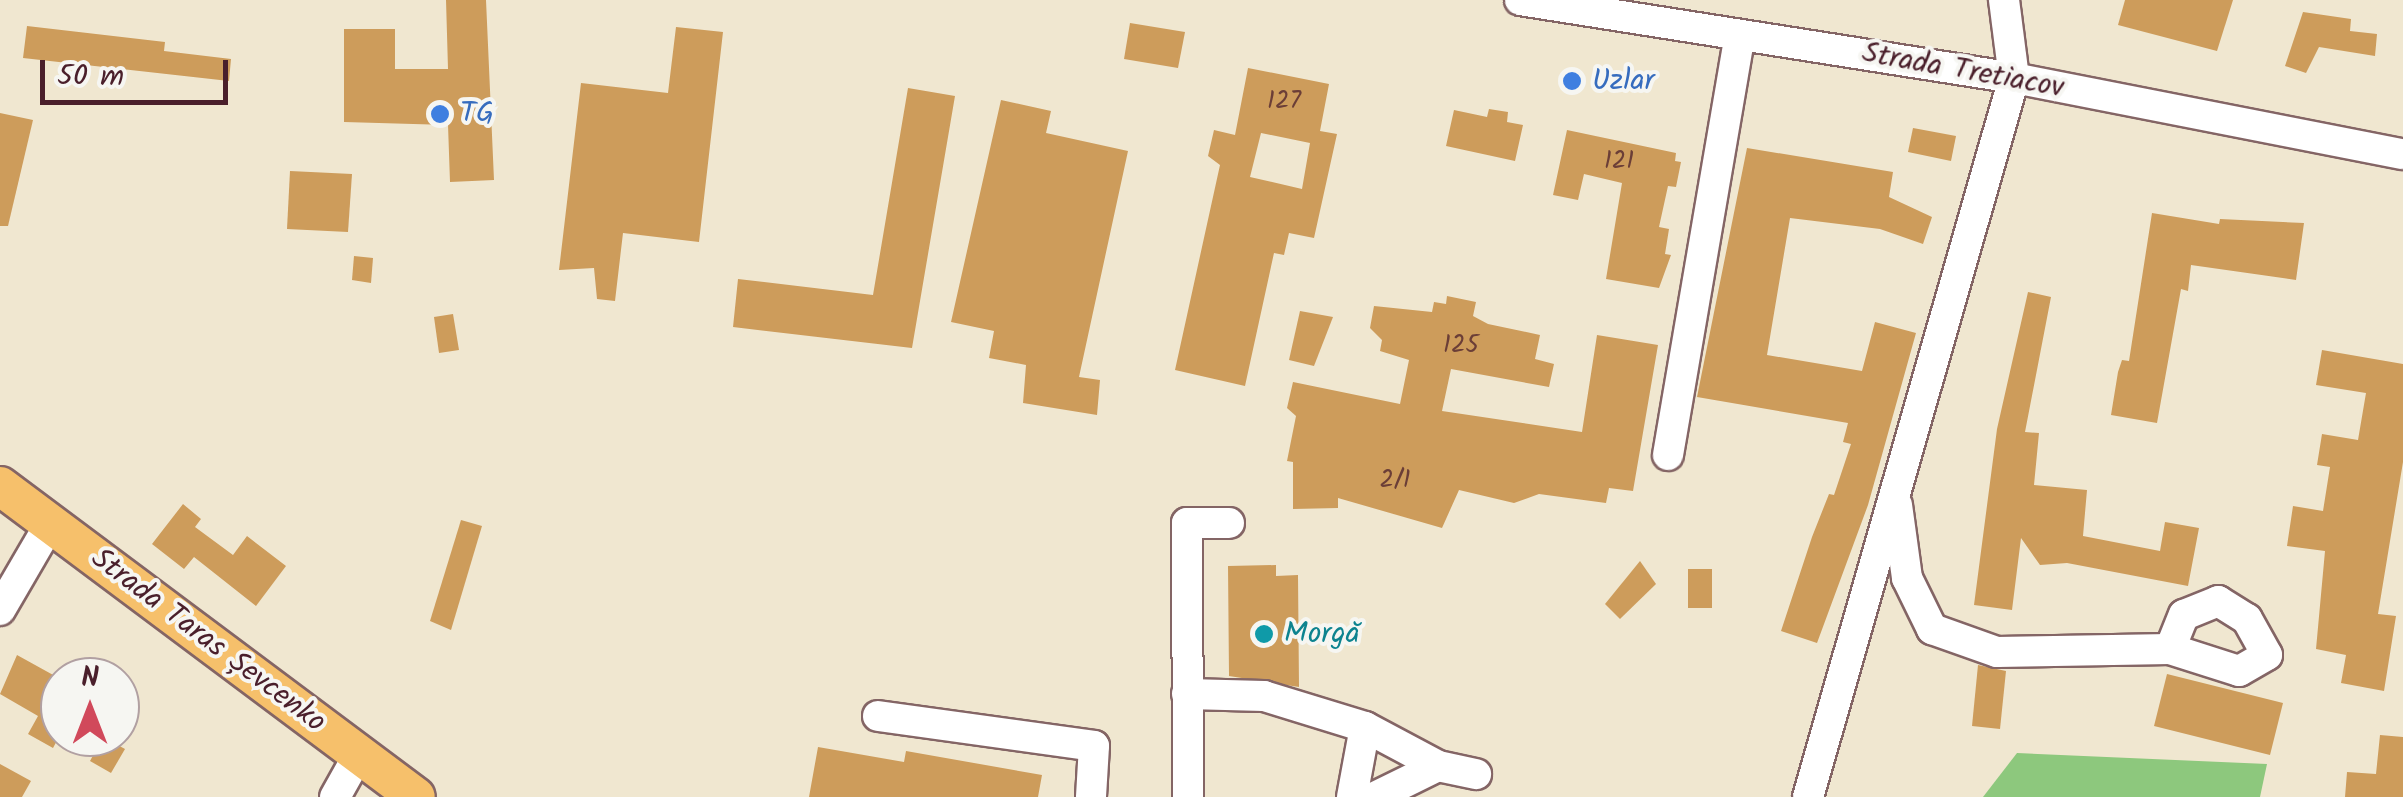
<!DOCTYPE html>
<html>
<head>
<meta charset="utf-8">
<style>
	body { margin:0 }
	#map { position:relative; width:2403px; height:797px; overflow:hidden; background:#f0e7d0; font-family:Kalam,sans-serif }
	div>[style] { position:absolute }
	.green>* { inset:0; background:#8dc87d }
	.building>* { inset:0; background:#cd9c5b }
	.roads { filter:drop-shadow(2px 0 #846565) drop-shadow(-2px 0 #846565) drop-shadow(0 2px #846565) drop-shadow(0 -2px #846565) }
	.minor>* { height:30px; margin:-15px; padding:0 15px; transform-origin:15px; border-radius:15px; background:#fff }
	.major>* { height:38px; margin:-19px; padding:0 19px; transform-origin:19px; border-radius:19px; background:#f6c06b }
	.dots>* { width:28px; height:28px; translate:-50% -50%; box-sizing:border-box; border:5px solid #f6f6f2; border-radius:50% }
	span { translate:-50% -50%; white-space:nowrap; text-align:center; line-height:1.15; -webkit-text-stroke:8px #f6f6f2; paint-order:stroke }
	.number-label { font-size:25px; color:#6b3e37 }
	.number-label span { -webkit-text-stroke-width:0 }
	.street-label { font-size:30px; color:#4a1f2b }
	.shop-label { font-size:30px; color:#366cbe }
	.left { translate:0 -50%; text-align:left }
	.culture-label { font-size:30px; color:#0d838f }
	.north { position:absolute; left:40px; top:657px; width:100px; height:100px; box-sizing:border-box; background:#f6f6f2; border:2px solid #b1a0a2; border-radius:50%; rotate:0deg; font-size:28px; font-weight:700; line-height:40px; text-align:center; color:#4a1f2b }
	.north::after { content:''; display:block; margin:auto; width:35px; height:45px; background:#d1495b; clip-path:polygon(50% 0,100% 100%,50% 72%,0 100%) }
	.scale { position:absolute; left:40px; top:60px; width:188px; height:45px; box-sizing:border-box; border:5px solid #4a1f2b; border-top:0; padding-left:12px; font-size:30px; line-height:35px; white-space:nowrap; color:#4a1f2b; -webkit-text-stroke:8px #f6f6f2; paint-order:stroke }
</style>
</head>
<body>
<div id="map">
	<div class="green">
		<div style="clip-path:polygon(2017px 753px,2267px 764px,2260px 797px,1983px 797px)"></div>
	</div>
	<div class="building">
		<div style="clip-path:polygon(446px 0,486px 0,494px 180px,450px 182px,448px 125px,344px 122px,344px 29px,395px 29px,395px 69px,448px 69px)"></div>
		<div style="clip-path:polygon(2125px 0,2233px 0,2217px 51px,2118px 25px)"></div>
		<div style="clip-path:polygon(2303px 12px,2351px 19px,2350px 31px,2377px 34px,2375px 56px,2319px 47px,2306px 73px,2285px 66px)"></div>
		<div style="clip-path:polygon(1130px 23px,1185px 32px,1178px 68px,1124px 59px)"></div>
		<div style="clip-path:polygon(27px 26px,165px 42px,164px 51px,231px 59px,229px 81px,23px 58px)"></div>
		<div style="clip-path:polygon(676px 27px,723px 32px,699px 242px,623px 233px,615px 301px,597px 299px,594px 268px,559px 270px,581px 83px,668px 93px)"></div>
		<div style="clip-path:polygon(evenodd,1248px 68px,1329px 84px,1320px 131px,1337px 134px,1314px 238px,1289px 233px,1284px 255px,1274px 253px,1245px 386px,1175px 370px,1220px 165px,1208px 156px,1214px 130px,1235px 135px,1248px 68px,1261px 133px,1310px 143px,1302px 189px,1250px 177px,1261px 133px)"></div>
		<div style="clip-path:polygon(908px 88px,955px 96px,912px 348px,733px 327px,738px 279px,873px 295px)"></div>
		<div style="clip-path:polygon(1001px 100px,1051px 111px,1046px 133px,1128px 151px,1079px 377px,1100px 380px,1097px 415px,1023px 403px,1026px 365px,989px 358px,994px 331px,951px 322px)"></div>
		<div style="clip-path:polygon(1489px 109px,1508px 112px,1507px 122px,1523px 125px,1515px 161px,1446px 146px,1454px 110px,1487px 117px)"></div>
		<div style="clip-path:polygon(0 113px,33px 120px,8px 226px,0 226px)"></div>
		<div style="clip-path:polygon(1913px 128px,1956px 136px,1951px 161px,1908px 152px)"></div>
		<div style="clip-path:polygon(1567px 130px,1676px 153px,1675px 161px,1681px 162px,1676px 187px,1668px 186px,1659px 227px,1669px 229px,1665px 254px,1671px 255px,1659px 288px,1606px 279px,1622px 183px,1584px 174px,1578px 200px,1553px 195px)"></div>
		<div style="clip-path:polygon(1747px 148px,1893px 172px,1889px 197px,1932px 217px,1923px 244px,1880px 229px,1790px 218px,1767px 355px,1862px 371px,1875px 322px,1916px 333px,1868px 505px,1817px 643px,1781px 631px,1812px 537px,1829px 494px,1834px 495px,1851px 444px,1843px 442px,1848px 423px,1697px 397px)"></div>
		<div style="clip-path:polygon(290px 171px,352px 174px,348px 232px,287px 229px)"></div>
		<div style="clip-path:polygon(2152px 213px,2219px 224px,2220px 219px,2304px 223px,2296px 280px,2191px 265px,2188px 291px,2181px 289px,2157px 423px,2111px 415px,2118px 372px,2122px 360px,2129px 361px)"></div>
		<div style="clip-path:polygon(354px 256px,373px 258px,371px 283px,352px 280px)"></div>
		<div style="clip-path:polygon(2028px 292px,2051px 297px,2025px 432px,2039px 433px,2034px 485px,2087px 490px,2083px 536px,2160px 551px,2165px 522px,2199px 528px,2188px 586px,2067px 563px,2040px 565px,2021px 538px,2012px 610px,1974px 605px,1997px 429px)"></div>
		<div style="clip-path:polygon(1447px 296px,1476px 302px,1473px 316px,1488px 324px,1540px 335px,1535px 359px,1554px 364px,1549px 387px,1451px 369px,1442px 411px,1582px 432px,1597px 335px,1658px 345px,1633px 491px,1609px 488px,1606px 503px,1539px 494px,1514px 503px,1459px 490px,1442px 528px,1338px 498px,1338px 508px,1293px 509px,1293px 462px,1287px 461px,1296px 416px,1287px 408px,1293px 382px,1400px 404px,1409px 360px,1380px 351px,1382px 340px,1370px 328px,1374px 306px,1432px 312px,1434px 302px,1446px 304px)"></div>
		<div style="clip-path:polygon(1300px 311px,1333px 317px,1314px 366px,1289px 360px)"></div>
		<div style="clip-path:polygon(453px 314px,459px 350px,439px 353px,434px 317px)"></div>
		<div style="clip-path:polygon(2322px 350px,2403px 364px,2403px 462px,2378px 614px,2396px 616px,2384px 691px,2341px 683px,2346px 655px,2316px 649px,2325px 551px,2287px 546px,2293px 506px,2323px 511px,2330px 467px,2317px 465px,2322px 434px,2358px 440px,2366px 393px,2316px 385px)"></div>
		<div style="clip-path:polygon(183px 504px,201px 519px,195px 527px,233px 555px,247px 536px,286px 566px,256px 606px,194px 557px,184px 569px,152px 544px)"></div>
		<div style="clip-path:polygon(461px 520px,482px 526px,451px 630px,430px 621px)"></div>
		<div style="clip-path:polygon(1640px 561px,1656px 584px,1620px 619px,1605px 604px)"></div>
		<div style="clip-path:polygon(1276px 565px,1276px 576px,1298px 575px,1299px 687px,1229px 676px,1228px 566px)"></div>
		<div style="clip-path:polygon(1688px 569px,1712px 569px,1712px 608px,1688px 608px)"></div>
		<div style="clip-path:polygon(17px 655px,55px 676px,52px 691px,60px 677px,60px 735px,53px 748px,28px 734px,38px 716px,0 694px)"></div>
		<div style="clip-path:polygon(1978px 665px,2006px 671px,2000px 729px,1972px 726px)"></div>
		<div style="clip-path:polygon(2167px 674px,2283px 703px,2270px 755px,2154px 726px)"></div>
		<div style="clip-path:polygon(2380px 735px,2403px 737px,2403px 797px,2345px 797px,2347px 772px,2376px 774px)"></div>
		<div style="clip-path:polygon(103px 737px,125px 749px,111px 773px,90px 761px)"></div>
		<div style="clip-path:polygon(818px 747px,904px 762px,906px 751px,1042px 775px,1038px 797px,809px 797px)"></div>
		<div style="clip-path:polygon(0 764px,31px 781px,22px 797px,0 797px)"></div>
	</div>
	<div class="roads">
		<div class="minor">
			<div style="left:1520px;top:0;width:500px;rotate:8.97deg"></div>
			<div style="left:2014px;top:78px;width:396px;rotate:11.1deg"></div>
			<div style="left:1668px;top:455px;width:426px;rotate:-80.3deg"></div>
			<div style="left:1897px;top:505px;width:74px;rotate:82.2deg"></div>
			<div style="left:1907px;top:578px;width:57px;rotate:63.9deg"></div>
			<div style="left:1932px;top:629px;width:69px;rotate:19.5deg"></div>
			<div style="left:1997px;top:652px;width:173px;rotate:-1deg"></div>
			<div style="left:2170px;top:649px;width:37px;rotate:-68deg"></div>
			<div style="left:2184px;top:615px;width:37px;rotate:-22deg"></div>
			<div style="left:2218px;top:601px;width:34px;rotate:32deg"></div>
			<div style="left:2247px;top:619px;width:41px;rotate:60.9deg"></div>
			<div style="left:2267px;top:655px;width:32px;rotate:150deg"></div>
			<div style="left:2239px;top:671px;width:72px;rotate:-162.3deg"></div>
			<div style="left:0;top:610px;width:99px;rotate:-59.8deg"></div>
			<div style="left:1187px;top:694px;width:77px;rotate:1.5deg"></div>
			<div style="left:1264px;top:696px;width:106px;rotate:17.1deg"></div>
			<div style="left:1365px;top:727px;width:83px;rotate:28.1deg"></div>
			<div style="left:878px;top:716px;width:218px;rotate:7.9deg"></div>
			<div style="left:1094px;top:746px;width:51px;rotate:93.4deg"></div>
			<div style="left:335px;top:797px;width:49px;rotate:-60.8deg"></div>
			<div style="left:1188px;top:797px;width:274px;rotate:-90.2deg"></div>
			<div style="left:1187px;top:523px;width:42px"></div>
			<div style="left:1352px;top:797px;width:71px;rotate:-79.5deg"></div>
			<div style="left:1375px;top:797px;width:70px;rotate:-26.2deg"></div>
			<div style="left:1438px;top:766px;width:39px;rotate:12deg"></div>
			<div style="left:1808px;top:797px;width:748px;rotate:-74.01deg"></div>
			<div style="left:2014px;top:78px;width:79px;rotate:-97.3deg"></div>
		</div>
		<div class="major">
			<div style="left:0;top:486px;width:519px;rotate:36.78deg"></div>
		</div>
	</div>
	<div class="dots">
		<div style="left:1572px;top:81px;background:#3f7fe0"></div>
		<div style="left:440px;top:114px;background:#3f7fe0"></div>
		<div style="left:1264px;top:634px;background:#0f9aa8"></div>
	</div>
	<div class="number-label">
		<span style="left:1284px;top:101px">127</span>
		<span style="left:1619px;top:161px">121</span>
		<span style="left:1461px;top:345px">125</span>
		<span style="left:1395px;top:480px">2/1</span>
	</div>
	<div class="street-label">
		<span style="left:1963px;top:71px;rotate:10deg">Strada Tretiacov</span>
		<span style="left:208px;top:641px;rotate:37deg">Strada Taras Șevcenko</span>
	</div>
	<div class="shop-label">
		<span class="left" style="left:1592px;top:81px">Uzlar</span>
		<span class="left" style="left:460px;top:114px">TG</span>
	</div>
	<div class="culture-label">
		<span class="left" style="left:1284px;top:634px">Morgă</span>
	</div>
	<div class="north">N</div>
	<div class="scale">50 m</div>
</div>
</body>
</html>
